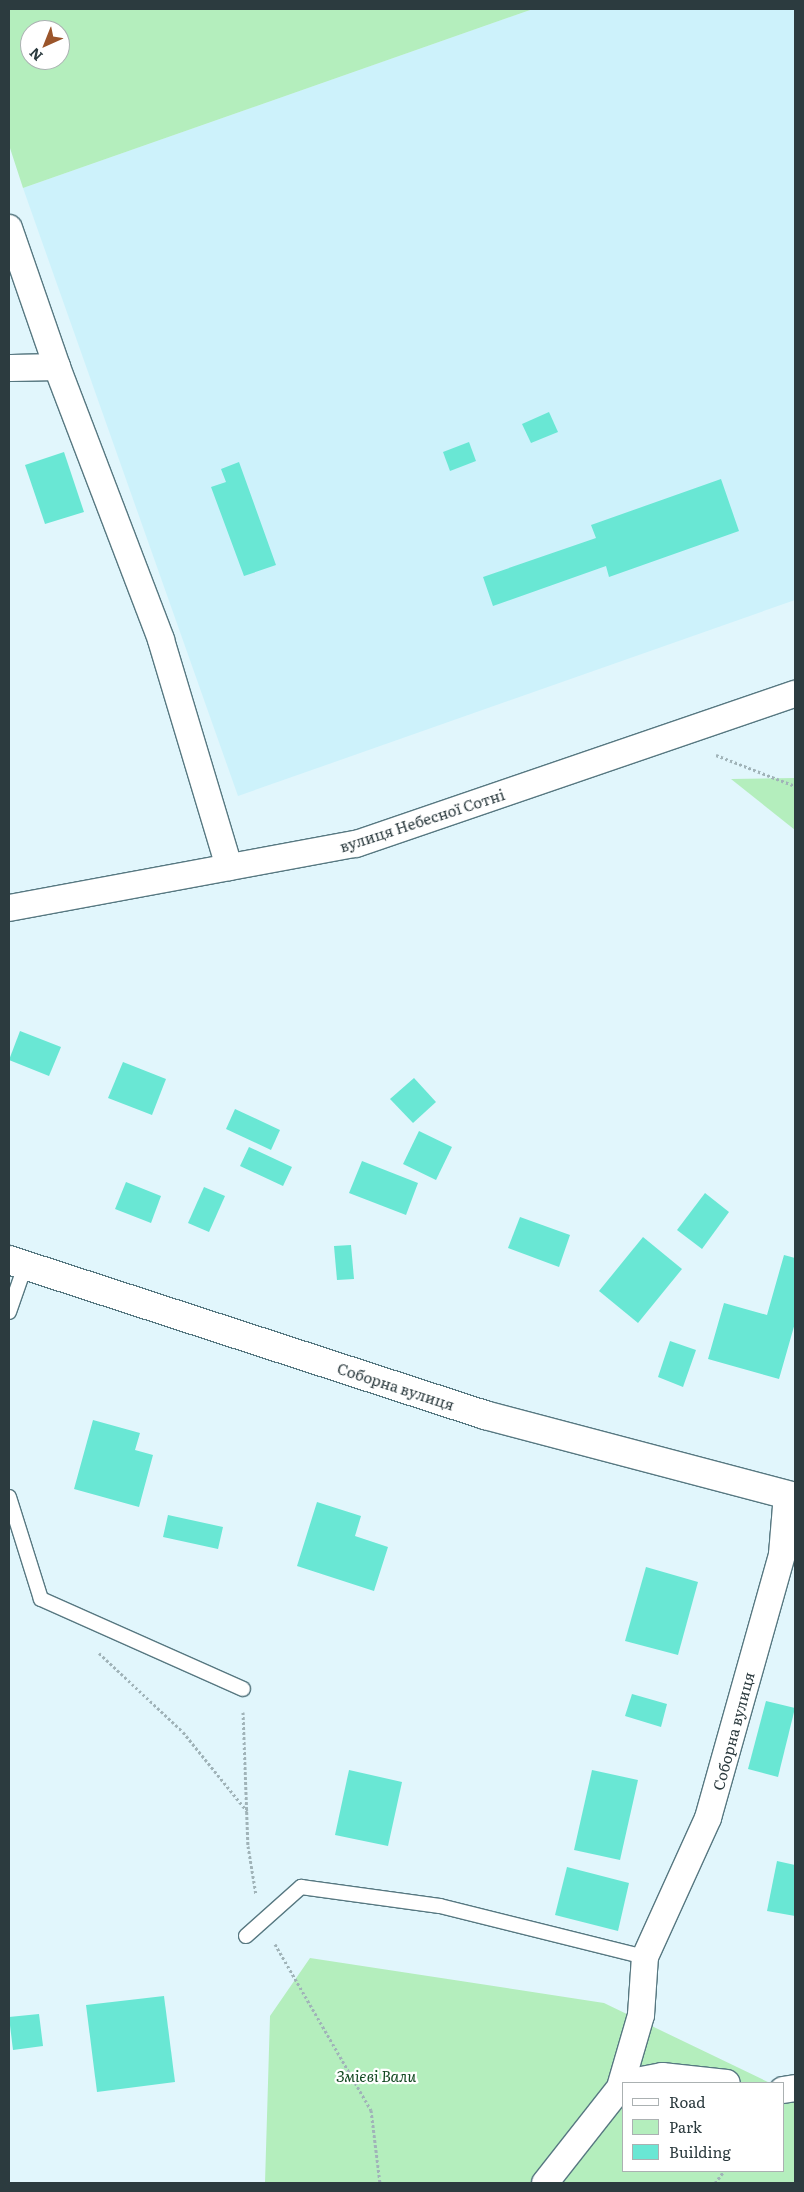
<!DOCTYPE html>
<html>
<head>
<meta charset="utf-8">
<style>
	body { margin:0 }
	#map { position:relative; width:804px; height:2192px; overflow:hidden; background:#e1f6fc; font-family:Literata,serif }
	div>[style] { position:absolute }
	.built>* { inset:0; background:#cdf2fb }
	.green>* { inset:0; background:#b4eebd }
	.building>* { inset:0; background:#69e7d4 }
	.path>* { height:3px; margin-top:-1.5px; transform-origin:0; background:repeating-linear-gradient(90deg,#a0b3b8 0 2.5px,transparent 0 5px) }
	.roads { filter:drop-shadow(1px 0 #577881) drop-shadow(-1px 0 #577881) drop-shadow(0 1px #577881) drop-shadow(0 -1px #577881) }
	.service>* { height:14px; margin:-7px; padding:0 7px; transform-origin:7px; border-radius:7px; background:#fff }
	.minor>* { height:26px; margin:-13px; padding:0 13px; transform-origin:13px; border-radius:13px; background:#fff }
	.secondary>* { height:28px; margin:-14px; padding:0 14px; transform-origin:14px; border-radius:14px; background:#fff }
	span { translate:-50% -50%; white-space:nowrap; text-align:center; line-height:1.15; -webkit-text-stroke:4.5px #fff; paint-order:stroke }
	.street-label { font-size:15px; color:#2c3b3f }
	.park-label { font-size:15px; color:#10471f; font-style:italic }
	.frame { position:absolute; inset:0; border:10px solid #2c3b3f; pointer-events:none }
	.legend { position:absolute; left:622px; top:2082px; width:162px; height:90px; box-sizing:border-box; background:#fff; border:1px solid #abb1b2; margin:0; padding:6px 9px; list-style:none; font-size:15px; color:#2c3b3f }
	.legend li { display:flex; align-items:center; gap:10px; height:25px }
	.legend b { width:25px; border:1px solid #abb1b2 }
	.north { position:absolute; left:20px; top:20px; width:50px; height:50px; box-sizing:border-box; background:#fff; border:1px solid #abb1b2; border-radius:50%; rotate:224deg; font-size:14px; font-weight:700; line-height:20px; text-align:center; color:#2c3b3f }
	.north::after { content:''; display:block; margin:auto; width:18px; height:22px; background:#9b552b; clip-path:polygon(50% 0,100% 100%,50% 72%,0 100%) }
</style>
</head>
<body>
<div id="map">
	<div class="built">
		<div style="clip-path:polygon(533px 9px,795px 9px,795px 600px,238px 796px,23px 188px)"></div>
	</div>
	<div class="green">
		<div style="clip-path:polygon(evenodd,9px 9px,533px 9px,23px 188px,9px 145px,9px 9px,30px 30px,60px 30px,60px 60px,30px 60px,30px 30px)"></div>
		<div style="clip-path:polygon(795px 778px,795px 830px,731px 779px)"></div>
		<div style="clip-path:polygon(310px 1958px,604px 2003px,770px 2083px,623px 2083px,623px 2171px,783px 2171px,783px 2090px,795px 2090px,795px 2183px,265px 2183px,270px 2016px)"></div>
	</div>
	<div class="building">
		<div style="clip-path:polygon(549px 412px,558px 432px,531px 443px,522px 424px)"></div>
		<div style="clip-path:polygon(469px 442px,476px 461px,450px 471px,443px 452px)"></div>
		<div style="clip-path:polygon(64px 452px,84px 512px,45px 524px,25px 465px)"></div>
		<div style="clip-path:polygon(239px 462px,276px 565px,244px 576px,211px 487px,226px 482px,221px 469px)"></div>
		<div style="clip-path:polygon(721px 479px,739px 531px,609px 577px,606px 566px,493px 606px,483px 577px,596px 538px,591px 525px)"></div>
		<div style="clip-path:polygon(20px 1031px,61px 1047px,49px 1076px,9px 1060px)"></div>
		<div style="clip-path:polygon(123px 1062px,166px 1079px,152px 1115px,108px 1098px)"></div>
		<div style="clip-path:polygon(414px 1078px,436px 1102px,413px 1123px,390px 1099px)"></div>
		<div style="clip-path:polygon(235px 1109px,280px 1130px,271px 1150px,226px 1129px)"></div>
		<div style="clip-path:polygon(419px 1131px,452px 1147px,436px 1180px,403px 1164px)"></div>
		<div style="clip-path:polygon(249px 1147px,292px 1167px,283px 1186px,240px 1166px)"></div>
		<div style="clip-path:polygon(362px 1161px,418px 1183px,406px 1215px,349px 1193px)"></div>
		<div style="clip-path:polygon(126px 1182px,161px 1196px,151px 1223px,115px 1209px)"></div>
		<div style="clip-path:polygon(204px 1187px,225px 1196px,209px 1232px,188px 1223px)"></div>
		<div style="clip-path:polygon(705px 1193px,729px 1212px,702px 1249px,677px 1230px)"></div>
		<div style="clip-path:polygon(520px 1217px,570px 1235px,559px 1267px,508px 1248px)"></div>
		<div style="clip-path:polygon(643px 1237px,682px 1269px,638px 1323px,599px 1291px)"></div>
		<div style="clip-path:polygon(351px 1245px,354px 1279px,337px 1280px,334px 1246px)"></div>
		<div style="clip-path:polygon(784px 1255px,795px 1258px,795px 1323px,779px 1379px,708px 1359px,724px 1303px,767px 1315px)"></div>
		<div style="clip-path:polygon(670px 1341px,696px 1350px,683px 1387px,658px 1377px)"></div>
		<div style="clip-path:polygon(93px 1420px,140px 1433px,135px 1450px,153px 1455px,139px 1507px,74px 1489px)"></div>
		<div style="clip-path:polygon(317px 1502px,361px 1516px,355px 1536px,388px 1547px,374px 1591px,297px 1566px)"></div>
		<div style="clip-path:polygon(168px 1515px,223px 1527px,218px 1549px,163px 1537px)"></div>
		<div style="clip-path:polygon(646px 1567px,698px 1582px,678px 1655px,625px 1641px)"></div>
		<div style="clip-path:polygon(632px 1694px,667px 1704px,661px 1727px,625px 1716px)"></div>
		<div style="clip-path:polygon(766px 1701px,795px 1708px,778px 1777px,748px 1769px)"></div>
		<div style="clip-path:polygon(349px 1770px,402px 1782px,388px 1846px,335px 1835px)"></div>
		<div style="clip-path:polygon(592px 1770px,638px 1780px,620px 1860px,574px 1850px)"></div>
		<div style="clip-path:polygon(777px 1861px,795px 1865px,795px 1916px,767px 1911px)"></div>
		<div style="clip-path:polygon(567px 1867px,629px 1883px,618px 1931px,555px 1915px)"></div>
		<div style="clip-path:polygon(164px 1996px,175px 2082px,97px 2092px,86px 2005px)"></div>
		<div style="clip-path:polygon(39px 2014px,43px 2046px,13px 2050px,9px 2017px)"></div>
	</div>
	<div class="path">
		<div style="left:716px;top:755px;width:85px;rotate:21.4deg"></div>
		<div style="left:99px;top:1653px;width:115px;rotate:43.2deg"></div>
		<div style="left:183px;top:1732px;width:102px;rotate:51deg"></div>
		<div style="left:243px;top:1712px;width:134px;rotate:87.9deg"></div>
		<div style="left:248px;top:1846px;width:50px;rotate:80.7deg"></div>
		<div style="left:275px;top:1944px;width:192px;rotate:60deg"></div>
		<div style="left:371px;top:2110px;width:74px;rotate:83deg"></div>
		<div style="left:715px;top:2183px;width:15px;rotate:-53deg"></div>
	</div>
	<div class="roads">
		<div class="service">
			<div style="left:9px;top:1312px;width:49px;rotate:-70.8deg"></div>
			<div style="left:9px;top:1497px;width:107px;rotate:72.6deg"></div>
			<div style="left:41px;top:1599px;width:221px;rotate:24deg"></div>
			<div style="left:246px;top:1936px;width:74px;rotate:-41.7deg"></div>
			<div style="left:301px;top:1887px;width:140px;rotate:7.8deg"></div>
			<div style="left:440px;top:1906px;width:211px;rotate:14deg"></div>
		</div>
		<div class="minor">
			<div style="left:9px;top:228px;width:147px;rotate:70.9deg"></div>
			<div style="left:57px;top:367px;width:292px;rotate:69.1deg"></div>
			<div style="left:161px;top:640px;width:237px;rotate:73.3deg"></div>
			<div style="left:9px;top:368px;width:48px;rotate:-1.2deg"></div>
			<div style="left:9px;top:908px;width:353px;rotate:-10.5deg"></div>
			<div style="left:356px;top:844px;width:464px;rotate:-18.9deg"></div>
			<div style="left:626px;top:2083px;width:37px;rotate:-11deg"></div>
			<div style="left:662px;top:2076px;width:65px;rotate:6.1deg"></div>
			<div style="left:621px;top:2084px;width:72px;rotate:-73.8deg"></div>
			<div style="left:641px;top:2015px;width:58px;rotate:-86.1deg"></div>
			<div style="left:645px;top:1957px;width:153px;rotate:-65.6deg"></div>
			<div style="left:708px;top:1818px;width:274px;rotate:-74.3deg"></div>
			<div style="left:782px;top:1554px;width:59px;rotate:-85.2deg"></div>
			<div style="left:783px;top:2090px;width:12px;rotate:-9deg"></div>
			<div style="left:545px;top:2183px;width:126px;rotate:-51.8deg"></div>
		</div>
		<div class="secondary">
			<div style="left:9px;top:1260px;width:501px;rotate:18.04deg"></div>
			<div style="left:485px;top:1415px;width:321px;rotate:14.8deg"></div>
		</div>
	</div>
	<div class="street-label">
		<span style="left:422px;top:820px;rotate:-18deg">вулиця Небесної Сотні</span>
		<span style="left:396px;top:1386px;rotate:18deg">Соборна вулиця</span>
		<span style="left:733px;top:1731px;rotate:-75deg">Соборна вулиця</span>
	</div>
	<div class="park-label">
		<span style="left:376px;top:2076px">Змієві Вали</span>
	</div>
	<div class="frame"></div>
	<ul class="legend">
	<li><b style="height:6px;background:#fff"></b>Road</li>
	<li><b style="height:14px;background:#b4eebd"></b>Park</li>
	<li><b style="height:14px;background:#69e7d4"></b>Building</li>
	</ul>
	<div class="north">N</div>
</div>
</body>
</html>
